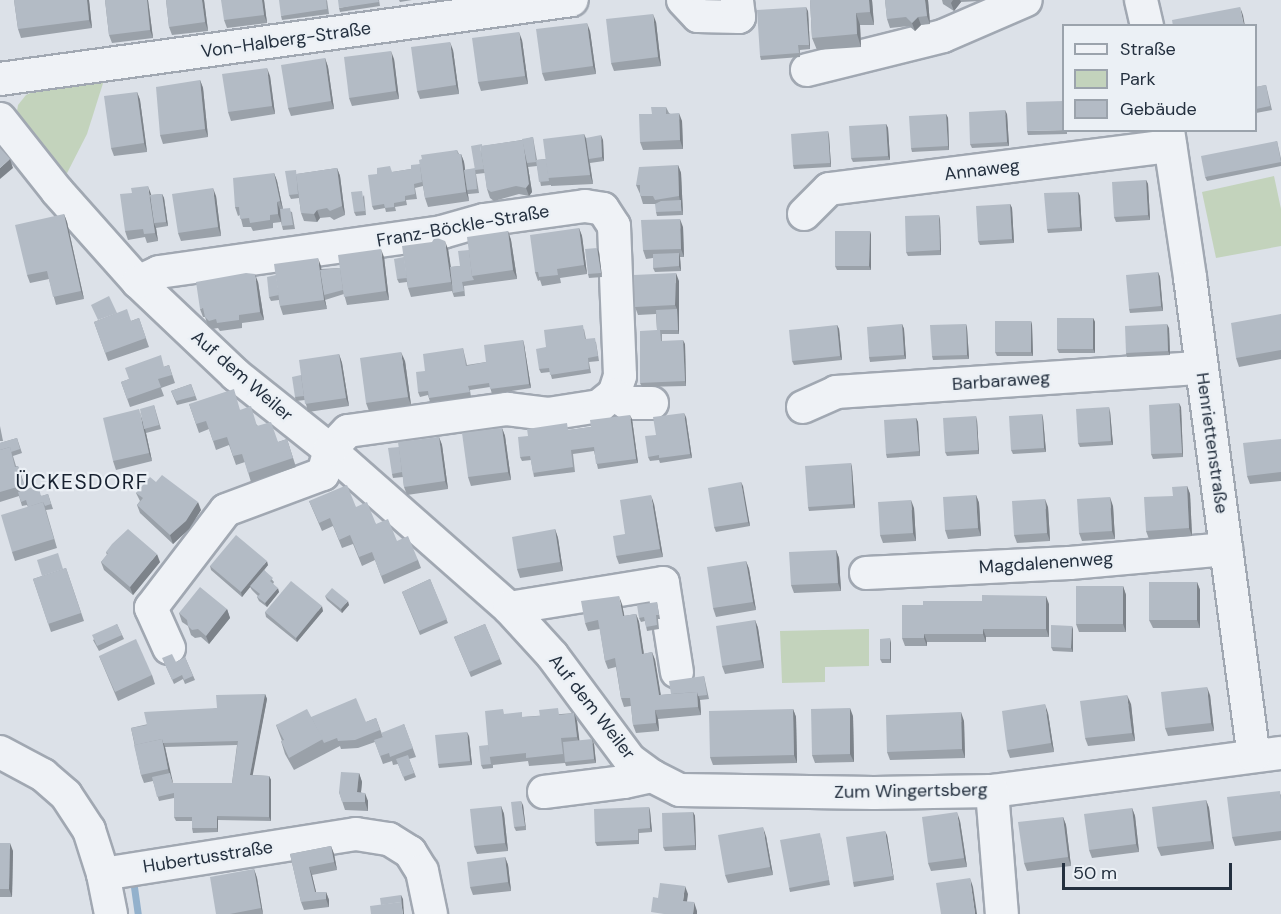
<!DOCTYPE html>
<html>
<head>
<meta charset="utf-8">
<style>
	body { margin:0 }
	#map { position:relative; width:1281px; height:914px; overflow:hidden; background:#dce1e8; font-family:"DM Sans",sans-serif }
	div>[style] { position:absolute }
	.green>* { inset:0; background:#c3d3bc }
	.stream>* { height:7px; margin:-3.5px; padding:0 3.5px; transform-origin:3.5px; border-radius:3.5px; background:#93b1cc }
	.roads { filter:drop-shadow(2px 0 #a1a8b2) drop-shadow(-2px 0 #a1a8b2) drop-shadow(0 2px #a1a8b2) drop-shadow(0 -2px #a1a8b2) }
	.minor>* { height:32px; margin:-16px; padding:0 16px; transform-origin:16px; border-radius:16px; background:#eff2f6 }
	.wall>* { inset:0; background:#9aa1a9 }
	.shaded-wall>* { inset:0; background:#7d838a }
	.building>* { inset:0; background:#b3bbc5 }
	span { translate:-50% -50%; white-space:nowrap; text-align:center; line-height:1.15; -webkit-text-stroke:4.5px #ebf0f5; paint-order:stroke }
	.street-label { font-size:18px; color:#24303f }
	.quarter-label { font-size:21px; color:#172130; letter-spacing:1.5px }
	.legend { position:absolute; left:1062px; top:24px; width:195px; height:108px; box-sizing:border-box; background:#ebf0f5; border:2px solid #9ba3ac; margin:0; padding:8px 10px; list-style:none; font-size:18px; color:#24303f }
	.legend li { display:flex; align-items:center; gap:12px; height:30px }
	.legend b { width:30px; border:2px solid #9ba3ac }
	.scale { position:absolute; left:1062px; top:863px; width:170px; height:27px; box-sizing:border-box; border:3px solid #24303f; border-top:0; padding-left:8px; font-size:18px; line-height:21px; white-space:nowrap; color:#24303f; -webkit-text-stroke:4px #ebf0f5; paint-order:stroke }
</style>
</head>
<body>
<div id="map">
	<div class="green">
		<div style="clip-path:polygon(104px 80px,87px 134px,63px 181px,16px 118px,18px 105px,26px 95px,39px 89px)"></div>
		<div style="clip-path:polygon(1274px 176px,1281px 209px,1281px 246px,1216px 258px,1202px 192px)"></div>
		<div style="clip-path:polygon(869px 629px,869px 666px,825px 667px,825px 682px,782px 683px,780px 631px)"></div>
	</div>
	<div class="stream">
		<div style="left:134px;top:887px;width:27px;rotate:82deg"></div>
	</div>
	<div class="roads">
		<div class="minor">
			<div style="left:683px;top:0;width:22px;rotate:47deg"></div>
			<div style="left:698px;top:16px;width:41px;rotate:1.4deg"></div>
			<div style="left:739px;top:17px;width:17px;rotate:-97deg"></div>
			<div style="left:1141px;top:0;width:27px;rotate:77deg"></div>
			<div style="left:807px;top:70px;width:140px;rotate:-14deg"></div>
			<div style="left:943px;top:36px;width:90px;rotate:-23.4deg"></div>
			<div style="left:0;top:79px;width:577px;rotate:-7.86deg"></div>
			<div style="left:0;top:119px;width:92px;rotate:51.6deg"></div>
			<div style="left:57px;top:191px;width:122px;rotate:48.3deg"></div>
			<div style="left:138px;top:282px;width:135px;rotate:43.5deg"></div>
			<div style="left:236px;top:375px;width:120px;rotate:38.6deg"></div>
			<div style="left:330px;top:450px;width:239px;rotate:41.4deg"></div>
			<div style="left:509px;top:608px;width:64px;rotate:47.5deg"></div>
			<div style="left:552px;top:655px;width:131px;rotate:53.4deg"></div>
			<div style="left:630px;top:760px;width:27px;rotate:36deg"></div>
			<div style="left:652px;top:776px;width:31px;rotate:27deg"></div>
			<div style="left:680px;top:790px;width:194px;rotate:0.9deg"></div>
			<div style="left:874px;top:793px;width:118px;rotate:-1deg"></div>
			<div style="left:992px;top:791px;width:291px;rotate:-7.5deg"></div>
			<div style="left:1168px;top:130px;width:150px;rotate:81.5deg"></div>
			<div style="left:1190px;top:278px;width:482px;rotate:82.4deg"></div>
			<div style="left:804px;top:214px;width:35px;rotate:-45deg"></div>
			<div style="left:829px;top:189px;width:344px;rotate:-7.2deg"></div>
			<div style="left:138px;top:282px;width:23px;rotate:-25deg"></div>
			<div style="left:159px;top:272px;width:286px;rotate:-8deg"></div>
			<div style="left:442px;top:232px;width:44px;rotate:-15.9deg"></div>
			<div style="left:484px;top:220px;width:102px;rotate:-7.9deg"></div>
			<div style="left:585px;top:206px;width:18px;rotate:9deg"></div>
			<div style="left:603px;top:209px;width:20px;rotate:57deg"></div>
			<div style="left:614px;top:226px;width:150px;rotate:87.7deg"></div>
			<div style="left:620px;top:376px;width:19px;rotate:108deg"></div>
			<div style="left:803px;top:407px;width:36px;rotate:-24deg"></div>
			<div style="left:836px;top:392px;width:366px;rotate:-3.8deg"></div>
			<div style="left:866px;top:573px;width:204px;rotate:-2.8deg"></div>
			<div style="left:1070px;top:563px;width:157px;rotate:-5.1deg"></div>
			<div style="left:509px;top:608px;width:156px;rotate:-9.2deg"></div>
			<div style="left:663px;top:583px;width:90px;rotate:81.1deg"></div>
			<div style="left:169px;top:648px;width:44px;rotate:-114.2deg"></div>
			<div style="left:151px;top:608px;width:123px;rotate:-52.6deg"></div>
			<div style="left:226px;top:510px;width:103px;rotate:-20.4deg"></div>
			<div style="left:323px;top:474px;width:25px;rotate:-74deg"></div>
			<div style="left:330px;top:450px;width:26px;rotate:-47deg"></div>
			<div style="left:348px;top:431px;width:161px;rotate:-7.9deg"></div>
			<div style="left:507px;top:409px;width:41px;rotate:7deg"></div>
			<div style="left:548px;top:414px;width:52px;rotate:-8.9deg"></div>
			<div style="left:599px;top:406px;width:19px;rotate:-39deg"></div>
			<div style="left:614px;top:394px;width:16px;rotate:35deg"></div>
			<div style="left:627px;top:403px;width:25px"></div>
			<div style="left:0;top:752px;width:49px;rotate:28.1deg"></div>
			<div style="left:43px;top:775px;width:30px;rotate:41deg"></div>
			<div style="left:66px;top:795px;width:42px;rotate:56.7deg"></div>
			<div style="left:89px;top:830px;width:46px;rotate:72.3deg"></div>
			<div style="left:103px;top:874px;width:41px;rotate:78.7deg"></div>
			<div style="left:992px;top:791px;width:123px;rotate:85.4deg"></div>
			<div style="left:544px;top:792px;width:81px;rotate:-7.1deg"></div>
			<div style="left:624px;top:782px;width:29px;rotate:-12deg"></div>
			<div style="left:103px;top:874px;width:256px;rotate:-9deg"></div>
			<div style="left:356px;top:834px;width:33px;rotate:9deg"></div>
			<div style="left:389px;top:839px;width:25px;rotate:32deg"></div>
			<div style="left:410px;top:852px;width:22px;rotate:58deg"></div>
			<div style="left:422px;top:871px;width:44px;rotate:78.2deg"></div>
		</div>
	</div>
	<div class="wall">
		<div style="clip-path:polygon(14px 0,89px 0,92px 28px,21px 38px,18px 29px)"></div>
		<div style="clip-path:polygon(105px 0,148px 0,153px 38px,112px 43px,109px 35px)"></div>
		<div style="clip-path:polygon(166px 0,204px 0,208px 31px,172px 35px,169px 27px)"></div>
		<div style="clip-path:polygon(264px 0,267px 23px,227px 28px,224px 20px)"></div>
		<div style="clip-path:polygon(327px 0,329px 14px,282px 20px,281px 16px)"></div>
		<div style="clip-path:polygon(379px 0,380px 6px,340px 12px,339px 8px)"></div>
		<div style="clip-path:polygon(399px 0,412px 0,400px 2px)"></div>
		<div style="clip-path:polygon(810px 0,872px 0,874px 25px,860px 25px,861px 47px,817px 50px,812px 38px)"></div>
		<div style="clip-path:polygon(885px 0,928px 0,930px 24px,921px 25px,915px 31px,909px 26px,890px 28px,887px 19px)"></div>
		<div style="clip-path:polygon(942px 0,980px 0,980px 1px,961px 2px,954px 11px,943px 4px)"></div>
		<div style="clip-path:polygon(808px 11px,810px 49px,800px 50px,800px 57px,761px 60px,760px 56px)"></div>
		<div style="clip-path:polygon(656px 22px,661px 66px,614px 71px,611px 63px)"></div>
		<div style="clip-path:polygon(590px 31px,596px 74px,545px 81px,542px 73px)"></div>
		<div style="clip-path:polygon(522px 40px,528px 84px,481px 91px,478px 82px)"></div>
		<div style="clip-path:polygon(453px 50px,459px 94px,420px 99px,417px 91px)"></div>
		<div style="clip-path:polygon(325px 58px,328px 67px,334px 109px,291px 116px,288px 108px)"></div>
		<div style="clip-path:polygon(394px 59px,399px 99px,352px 106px,349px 98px)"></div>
		<div style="clip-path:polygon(270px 76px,275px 114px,231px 121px,228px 112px)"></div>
		<div style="clip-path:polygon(200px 80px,203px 88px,208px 137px,163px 144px,160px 135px)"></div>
		<div style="clip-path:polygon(1266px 85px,1272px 110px,1256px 113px,1256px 87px)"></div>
		<div style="clip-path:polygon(137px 92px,140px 100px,147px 152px,114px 156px,111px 148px)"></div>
		<div style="clip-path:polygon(666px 107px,669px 113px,682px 121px,683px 149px,643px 150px,640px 142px,652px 114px)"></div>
		<div style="clip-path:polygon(946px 114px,948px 118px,949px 150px,912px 152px,911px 148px)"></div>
		<div style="clip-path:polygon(1007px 114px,1009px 146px,972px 148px,970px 144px)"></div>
		<div style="clip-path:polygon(886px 124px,888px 128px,890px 160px,853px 162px,851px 158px)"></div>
		<div style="clip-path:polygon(1067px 130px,1067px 134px,1028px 135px,1027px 131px)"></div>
		<div style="clip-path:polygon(828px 131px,829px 136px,831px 167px,794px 169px,793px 165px)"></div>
		<div style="clip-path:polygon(584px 134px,586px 138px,603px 140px,604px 161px,590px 163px,593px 184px,551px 186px,551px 185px,541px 186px,537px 166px,528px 167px,532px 192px,529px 196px,519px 194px,494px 201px,490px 198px,487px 189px,485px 173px,476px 174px,479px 193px,469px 194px,468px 194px,469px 201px,428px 207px,425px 198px,423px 186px,415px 188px,417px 199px,406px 200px,407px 205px,395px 207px,396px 211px,386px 212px,385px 208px,374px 210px,372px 206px,392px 172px,411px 169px,420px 164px,457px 150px,459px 154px,461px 154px,464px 162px,465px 170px,475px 169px,483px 146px,522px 140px,533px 137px,537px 160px,546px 159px)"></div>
		<div style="clip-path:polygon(1277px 141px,1281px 159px,1281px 166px,1207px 181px,1205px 177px)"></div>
		<div style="clip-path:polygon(678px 165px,681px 173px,683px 215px,657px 216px,656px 212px,656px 204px,643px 204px,640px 194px,636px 185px)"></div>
		<div style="clip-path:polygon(337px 168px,340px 176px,345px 215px,334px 220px,330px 217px,320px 218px,317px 222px,304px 221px,301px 213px,299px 198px,291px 199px,289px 195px,297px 174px)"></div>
		<div style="clip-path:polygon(274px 173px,277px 181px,283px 209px,292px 212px,295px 229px,283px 230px,281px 222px,273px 223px,273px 228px,253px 231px,251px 227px,243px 227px,240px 215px,238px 216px,235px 207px)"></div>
		<div style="clip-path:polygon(1146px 180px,1148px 184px,1150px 220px,1116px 222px,1114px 217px)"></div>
		<div style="clip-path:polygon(1078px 192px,1080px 196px,1082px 231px,1048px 233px,1047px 229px)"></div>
		<div style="clip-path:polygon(162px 194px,164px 198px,168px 226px,156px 228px,158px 241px,147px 243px,145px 237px,128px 240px,125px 231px,151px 195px)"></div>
		<div style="clip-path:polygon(364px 195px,366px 215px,356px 216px,354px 212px)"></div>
		<div style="clip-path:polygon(216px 196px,221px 236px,181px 241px,178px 233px)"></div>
		<div style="clip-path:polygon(1010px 204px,1012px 208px,1014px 243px,980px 245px,978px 241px)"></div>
		<div style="clip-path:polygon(64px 214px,67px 222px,84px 299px,56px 305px,49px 279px,30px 283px,27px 275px)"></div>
		<div style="clip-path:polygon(940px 219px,941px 255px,908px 256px,906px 252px)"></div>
		<div style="clip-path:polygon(683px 227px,684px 257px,680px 257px,681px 271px,655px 272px,653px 268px,653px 258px,646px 259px,643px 250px)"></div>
		<div style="clip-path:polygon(579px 228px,582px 236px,587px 274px,560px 278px,561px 283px,542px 286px,540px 280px,538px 281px,535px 272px)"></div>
		<div style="clip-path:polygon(508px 231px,511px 240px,517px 279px,464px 286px,465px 296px,454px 297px,452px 291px,411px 297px,408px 288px,407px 282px,399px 283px,397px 279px,448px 249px,451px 267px,460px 266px,469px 250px)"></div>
		<div style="clip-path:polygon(870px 231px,871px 235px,871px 270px,837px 270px,835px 266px)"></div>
		<div style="clip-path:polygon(599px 252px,602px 277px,589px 278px,588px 274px)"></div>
		<div style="clip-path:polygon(384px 257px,389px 300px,347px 305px,344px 294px,325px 300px,327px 309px,283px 315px,280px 306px,279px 300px,271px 301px,269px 297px,321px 266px,321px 269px,340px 268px)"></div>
		<div style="clip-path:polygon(1158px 272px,1160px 277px,1163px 311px,1130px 313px,1129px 309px)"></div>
		<div style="clip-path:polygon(679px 281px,679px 334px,662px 334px,662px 341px,685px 344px,686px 386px,642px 387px,640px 383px,657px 330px,656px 314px,638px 315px,635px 307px)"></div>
		<div style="clip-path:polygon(258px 282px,264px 320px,242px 323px,242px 328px,220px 331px,218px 328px,212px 329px,208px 326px,205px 317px,203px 317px,200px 309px)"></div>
		<div style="clip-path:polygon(117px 313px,131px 321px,139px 318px,149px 347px,108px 361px,94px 322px)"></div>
		<div style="clip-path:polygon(1281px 314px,1281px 359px,1239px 367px,1236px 358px)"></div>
		<div style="clip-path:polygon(1093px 318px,1095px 322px,1095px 353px,1059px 353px,1057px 349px)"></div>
		<div style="clip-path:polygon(1031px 321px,1032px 325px,1033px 356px,997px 356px,995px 352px)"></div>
		<div style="clip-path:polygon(902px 324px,904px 329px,906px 359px,870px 362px,869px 357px)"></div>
		<div style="clip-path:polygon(966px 324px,967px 328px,969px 359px,933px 360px,932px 356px)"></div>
		<div style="clip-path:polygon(837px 325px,839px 329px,842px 360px,794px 365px,792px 361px)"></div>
		<div style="clip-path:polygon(1169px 328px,1170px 355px,1127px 357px,1126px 353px)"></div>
		<div style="clip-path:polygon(584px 329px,586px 339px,596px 342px,599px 361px,589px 362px,591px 373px,552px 379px,550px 372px,541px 373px,539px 369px,546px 347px)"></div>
		<div style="clip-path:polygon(523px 340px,524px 344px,531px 388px,492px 394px,490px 387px,470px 390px,471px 397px,430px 402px,428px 395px,420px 397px,418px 392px,425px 371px,463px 348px,467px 365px,486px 362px)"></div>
		<div style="clip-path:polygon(339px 354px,342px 363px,349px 406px,308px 412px,305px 400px,296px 401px,295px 397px,301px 375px)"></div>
		<div style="clip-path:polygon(405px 361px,411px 405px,369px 411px,366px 403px)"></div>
		<div style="clip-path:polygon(169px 365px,175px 383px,161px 388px,164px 396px,130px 407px,121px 382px)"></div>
		<div style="clip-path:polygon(191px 384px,197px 400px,177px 405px,171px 391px)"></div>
		<div style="clip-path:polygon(189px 404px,241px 410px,258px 426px,278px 442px,287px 439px,296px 467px,251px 482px,245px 462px,236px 465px,229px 445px,216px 450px,209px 429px,199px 433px)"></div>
		<div style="clip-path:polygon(154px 405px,161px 429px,146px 433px,152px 461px,116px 470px,113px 461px)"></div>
		<div style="clip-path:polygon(1181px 407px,1183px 457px,1153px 459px,1151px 454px)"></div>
		<div style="clip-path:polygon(1110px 411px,1113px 445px,1080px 447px,1078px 443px)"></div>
		<div style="clip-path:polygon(1042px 414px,1043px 418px,1046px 452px,1013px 454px,1011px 450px)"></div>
		<div style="clip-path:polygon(686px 417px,692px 458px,660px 463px,659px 460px,650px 461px,648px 457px,656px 435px)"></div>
		<div style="clip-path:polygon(916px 418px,918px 422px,920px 456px,887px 458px,886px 454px)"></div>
		<div style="clip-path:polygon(632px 419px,638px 463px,598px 469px,594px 451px,573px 454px,575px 472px,534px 477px,531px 460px,522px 461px,520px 457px,569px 430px,591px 427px)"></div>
		<div style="clip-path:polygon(977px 420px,979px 454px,947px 456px,945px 452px)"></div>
		<div style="clip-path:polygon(0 426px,3px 441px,0 441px)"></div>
		<div style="clip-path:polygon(502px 428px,505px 436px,511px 480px,471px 486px,468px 477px)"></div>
		<div style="clip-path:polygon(439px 437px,442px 445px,448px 489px,407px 495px,404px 487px,403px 477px,393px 478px,392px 474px,399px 447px)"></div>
		<div style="clip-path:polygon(17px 438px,22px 453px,13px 456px,16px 466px,18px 466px,26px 489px,42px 496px,48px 494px,53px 509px,46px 510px,57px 548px,15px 561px,12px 552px,28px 507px,27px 505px,22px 506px,19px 496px,0 502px,0 443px)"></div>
		<div style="clip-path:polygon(1281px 439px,1281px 481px,1250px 484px,1247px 476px)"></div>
		<div style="clip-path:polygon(851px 463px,852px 468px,855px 508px,809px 511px,808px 507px)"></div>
		<div style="clip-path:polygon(156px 482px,201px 510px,189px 529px,173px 544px,140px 513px,137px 505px,140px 501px,136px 493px)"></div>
		<div style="clip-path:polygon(741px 482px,750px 526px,716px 532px,714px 527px)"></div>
		<div style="clip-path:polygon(1187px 486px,1190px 494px,1192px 536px,1149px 539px,1146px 531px,1173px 496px)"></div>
		<div style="clip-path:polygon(976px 495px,979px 503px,981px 536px,948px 539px,945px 530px)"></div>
		<div style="clip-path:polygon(309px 501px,356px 507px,418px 560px,421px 568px,384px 584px,375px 560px,362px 566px,353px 544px,342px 548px,333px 526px,322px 531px)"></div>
		<div style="clip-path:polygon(654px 504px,663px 557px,619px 564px,616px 556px,625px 534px)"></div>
		<div style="clip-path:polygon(1113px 506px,1115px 539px,1082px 541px,1079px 533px)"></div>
		<div style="clip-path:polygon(1048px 507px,1050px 541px,1017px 543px,1014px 535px)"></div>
		<div style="clip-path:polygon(914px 508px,916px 541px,883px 543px,880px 535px)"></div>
		<div style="clip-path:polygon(555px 529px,558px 538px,563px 571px,520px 578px,517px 569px)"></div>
		<div style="clip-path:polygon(836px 550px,839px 558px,841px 591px,794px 593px,791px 585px)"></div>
		<div style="clip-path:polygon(106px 552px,160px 562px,133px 595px,104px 570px,101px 562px,107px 555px)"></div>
		<div style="clip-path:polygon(746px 561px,749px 569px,756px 610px,716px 617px,713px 608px)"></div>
		<div style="clip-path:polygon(268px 565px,264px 570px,274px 582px,273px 584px,279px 592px,267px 607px,259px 601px,257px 597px,258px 596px,252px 590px,250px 587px,242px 597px,211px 570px,210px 566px)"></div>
		<div style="clip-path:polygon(66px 568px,84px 621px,51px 632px,33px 579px)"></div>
		<div style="clip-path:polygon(430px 579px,448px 623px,420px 635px,402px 592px)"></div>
		<div style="clip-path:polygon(1197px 582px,1200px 590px,1200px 628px,1153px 628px,1149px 620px)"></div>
		<div style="clip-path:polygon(1123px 586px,1126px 595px,1126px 632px,1079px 632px,1076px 624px)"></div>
		<div style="clip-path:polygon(325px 596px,349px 605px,342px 613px,327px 600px)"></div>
		<div style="clip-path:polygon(657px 602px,660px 619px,658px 619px,659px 629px,647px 631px,645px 621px,641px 622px,639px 618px)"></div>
		<div style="clip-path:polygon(622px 604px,624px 616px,636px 614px,639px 622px,644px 654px,652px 652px,655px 660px,661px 695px,671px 694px,704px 676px,709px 699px,700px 700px,701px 715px,658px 719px,659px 731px,636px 733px,633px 725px,631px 706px,624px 707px,621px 698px,616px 667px,608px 669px,605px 661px,600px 629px,588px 631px,585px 623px)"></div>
		<div style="clip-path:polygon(1049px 604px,1049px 637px,986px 637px,986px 642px,927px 642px,927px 646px,905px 646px,902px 638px)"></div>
		<div style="clip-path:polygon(227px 609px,230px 618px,209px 644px,201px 637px,195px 638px,191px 635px,188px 626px,182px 622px,179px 613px)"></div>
		<div style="clip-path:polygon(323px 611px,297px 642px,266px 617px,265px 612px)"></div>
		<div style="clip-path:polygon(755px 620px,758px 628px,764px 668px,725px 674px,722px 666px)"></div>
		<div style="clip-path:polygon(117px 624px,124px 639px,99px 651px,93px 640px)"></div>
		<div style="clip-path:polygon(485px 624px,502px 664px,471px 677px,454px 637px)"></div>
		<div style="clip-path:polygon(1072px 626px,1073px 630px,1073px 652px,1053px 651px,1051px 647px)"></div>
		<div style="clip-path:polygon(891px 643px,891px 663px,882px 663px,880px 659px)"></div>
		<div style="clip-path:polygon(99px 656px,152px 675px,155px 684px,118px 701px)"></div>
		<div style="clip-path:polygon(185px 657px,195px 680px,185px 684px,183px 679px,174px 684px,164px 662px,176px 662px)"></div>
		<div style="clip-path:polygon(evenodd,265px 694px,267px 699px,252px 775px,269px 776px,271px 780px,271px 821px,218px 820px,218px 832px,193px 833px,192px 828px,192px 821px,176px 821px,174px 817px,174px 798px,159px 801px,153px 781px,144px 783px,141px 775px,131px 728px,217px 708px,265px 694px,237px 745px,232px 783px,172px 783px,165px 747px,237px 745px)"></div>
		<div style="clip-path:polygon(1210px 695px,1214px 731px,1168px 736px,1165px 728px)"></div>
		<div style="clip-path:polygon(1131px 704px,1135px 741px,1088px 746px,1085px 738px)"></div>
		<div style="clip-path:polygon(793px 709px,796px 717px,797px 763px,713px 765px,710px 757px)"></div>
		<div style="clip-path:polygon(574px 713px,577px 721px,579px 741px,594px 744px,596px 763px,566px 766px,565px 763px,529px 766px,528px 761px,493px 765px,493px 768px,483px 769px,481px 765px,488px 745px,505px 714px,523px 717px)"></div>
		<div style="clip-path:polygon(1048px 713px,1054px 752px,1010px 758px,1007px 750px)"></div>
		<div style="clip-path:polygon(853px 716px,854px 762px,815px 763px,812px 755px)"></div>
		<div style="clip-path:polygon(311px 717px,366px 722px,376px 718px,383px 737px,404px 724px,416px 757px,409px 759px,416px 777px,405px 781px,398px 764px,393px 765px,392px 761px,383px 764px,375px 742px,358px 748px,341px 749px,340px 746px,294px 770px,285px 754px,281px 741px,282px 741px,276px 725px)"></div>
		<div style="clip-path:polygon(964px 721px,965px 758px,890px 760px,887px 752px)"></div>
		<div style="clip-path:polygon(469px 736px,472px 765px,439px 768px,438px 764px)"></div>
		<div style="clip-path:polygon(359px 773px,362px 782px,361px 792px,368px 801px,368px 811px,345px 810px,339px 792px)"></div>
		<div style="clip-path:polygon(1281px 794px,1281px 840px,1235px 846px,1232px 837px)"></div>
		<div style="clip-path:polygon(1206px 800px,1209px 808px,1214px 849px,1161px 856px,1157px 847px)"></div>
		<div style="clip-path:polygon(523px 805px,526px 830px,516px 831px,514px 827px)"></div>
		<div style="clip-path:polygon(501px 806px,504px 814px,508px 851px,477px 854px,474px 846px)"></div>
		<div style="clip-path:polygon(649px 807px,650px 811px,652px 832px,639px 833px,639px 844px,597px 846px,595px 842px)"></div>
		<div style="clip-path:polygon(1132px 808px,1135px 816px,1139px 852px,1092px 858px,1089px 850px)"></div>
		<div style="clip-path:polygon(693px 812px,695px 816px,696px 850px,665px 851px,663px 847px)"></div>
		<div style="clip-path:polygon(1063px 817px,1066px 825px,1071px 866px,1027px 871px,1024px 863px)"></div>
		<div style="clip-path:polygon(960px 821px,967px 867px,931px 871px,928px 863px)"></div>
		<div style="clip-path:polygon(887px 835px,894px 880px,854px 887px,853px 882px)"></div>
		<div style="clip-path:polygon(766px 836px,773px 875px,728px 883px,725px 875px)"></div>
		<div style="clip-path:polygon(821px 837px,830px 885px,790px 892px,789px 888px)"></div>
		<div style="clip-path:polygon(0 843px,13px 851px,12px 897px,0 897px)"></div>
		<div style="clip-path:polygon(331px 846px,334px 854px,337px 870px,312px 875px,316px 892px,326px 892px,329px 900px,329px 907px,304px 910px,301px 902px,290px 854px)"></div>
		<div style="clip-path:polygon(505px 857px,508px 865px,511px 891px,473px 895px,470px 887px)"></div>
		<div style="clip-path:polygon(254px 869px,257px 878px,263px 914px,216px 914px)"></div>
	</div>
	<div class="shaded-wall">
		<div style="clip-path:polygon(87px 0,89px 0,92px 28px,89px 20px)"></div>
		<div style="clip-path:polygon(147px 0,148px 0,153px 38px,150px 30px)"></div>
		<div style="clip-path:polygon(202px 0,204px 0,208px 31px,205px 22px)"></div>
		<div style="clip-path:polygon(262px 0,264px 0,267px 23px,264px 15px)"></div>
		<div style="clip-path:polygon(869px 0,872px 0,874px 25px,870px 12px)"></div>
		<div style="clip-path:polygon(925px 0,928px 0,930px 24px,927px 16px)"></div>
		<div style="clip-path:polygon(953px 0,960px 0,961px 2px,954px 11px,951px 3px)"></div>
		<div style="clip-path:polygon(806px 7px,808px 11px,810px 49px,809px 45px)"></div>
		<div style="clip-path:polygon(1240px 7px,1243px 15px,1245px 26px,1244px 26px)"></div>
		<div style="clip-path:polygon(856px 13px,860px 25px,861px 47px,857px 34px)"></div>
		<div style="clip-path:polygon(653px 14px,656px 22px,661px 66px,658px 57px)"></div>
		<div style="clip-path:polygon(918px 17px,921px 25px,915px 31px,912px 23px)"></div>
		<div style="clip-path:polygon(587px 23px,590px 31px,596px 74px,593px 66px)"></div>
		<div style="clip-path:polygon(519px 32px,522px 40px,528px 84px,525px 76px)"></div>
		<div style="clip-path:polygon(450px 42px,453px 50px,459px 94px,456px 85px)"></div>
		<div style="clip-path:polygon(391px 51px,394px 59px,399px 99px,396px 91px)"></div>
		<div style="clip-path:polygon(325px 58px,328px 67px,334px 109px,331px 101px)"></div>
		<div style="clip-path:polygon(267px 68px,270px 76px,275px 114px,272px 106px)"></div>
		<div style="clip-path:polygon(200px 80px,203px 88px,208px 137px,205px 129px)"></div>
		<div style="clip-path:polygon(137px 92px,140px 100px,147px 152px,144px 143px)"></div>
		<div style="clip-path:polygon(1005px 110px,1007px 114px,1009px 146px,1007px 142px)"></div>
		<div style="clip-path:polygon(679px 113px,682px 121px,683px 149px,680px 140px)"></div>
		<div style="clip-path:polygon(946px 114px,948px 118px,949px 150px,948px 146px)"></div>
		<div style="clip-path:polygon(886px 124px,888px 128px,890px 160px,888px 156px)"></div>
		<div style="clip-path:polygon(828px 131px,829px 136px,831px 167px,830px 163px)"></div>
		<div style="clip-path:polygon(584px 134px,587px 142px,589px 159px,593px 184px,590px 175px)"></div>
		<div style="clip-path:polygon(601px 135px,603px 140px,604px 161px,602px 157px)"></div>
		<div style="clip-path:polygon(523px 140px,527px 163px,528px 167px,532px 192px,529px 196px,526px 188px)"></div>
		<div style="clip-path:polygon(461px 154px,464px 162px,468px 190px,467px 190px,469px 201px,466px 192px)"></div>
		<div style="clip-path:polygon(10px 159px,13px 168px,0 179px,0 168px)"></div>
		<div style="clip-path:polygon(678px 165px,681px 173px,683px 215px,679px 196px)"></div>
		<div style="clip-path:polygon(337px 168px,340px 176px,345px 215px,342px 206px)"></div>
		<div style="clip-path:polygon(274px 173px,277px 181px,283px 210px,280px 201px)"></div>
		<div style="clip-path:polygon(1146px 180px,1148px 184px,1150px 220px,1148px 215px)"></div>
		<div style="clip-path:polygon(148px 186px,151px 194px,155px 223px,154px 223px,156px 228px,158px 241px,155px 233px)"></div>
		<div style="clip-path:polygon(213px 188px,216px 196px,221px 236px,218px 227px)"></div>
		<div style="clip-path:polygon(1078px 192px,1080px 196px,1082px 231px,1080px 227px)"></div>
		<div style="clip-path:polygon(162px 194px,164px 198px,168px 226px,166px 222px)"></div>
		<div style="clip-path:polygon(277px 202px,280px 210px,281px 222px,278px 214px)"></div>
		<div style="clip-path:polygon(1010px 204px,1012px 208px,1014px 243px,1012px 239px)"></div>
		<div style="clip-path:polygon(317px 210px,320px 218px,317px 222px,314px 214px)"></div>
		<div style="clip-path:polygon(64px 214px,67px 222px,84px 299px,81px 291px)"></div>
		<div style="clip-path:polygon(939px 215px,940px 219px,941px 255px,940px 250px)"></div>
		<div style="clip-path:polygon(680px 219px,683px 227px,684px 257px,681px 249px)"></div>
		<div style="clip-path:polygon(579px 228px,582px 236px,587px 274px,584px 265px)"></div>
		<div style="clip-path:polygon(508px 231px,511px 240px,517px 279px,513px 270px)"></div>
		<div style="clip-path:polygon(870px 231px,871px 235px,871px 270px,869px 266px)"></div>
		<div style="clip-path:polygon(445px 241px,448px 249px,454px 291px,451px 282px)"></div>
		<div style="clip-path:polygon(597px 248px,599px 252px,602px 277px,601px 273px)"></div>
		<div style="clip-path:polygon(381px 249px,384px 257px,389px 300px,386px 291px)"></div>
		<div style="clip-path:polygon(679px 253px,680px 257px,681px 271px,679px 266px)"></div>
		<div style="clip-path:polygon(318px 258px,321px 266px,325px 295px,324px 295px,327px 309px,324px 300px)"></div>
		<div style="clip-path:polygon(1158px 272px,1160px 277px,1163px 311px,1161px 306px)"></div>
		<div style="clip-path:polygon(676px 273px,679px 281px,679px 334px,678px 330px,677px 309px,675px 305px)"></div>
		<div style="clip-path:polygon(255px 274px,258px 282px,264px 320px,260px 312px)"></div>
		<div style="clip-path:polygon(1093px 318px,1095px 322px,1095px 353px,1093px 349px)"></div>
		<div style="clip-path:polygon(1031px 321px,1032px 325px,1033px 356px,1031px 352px)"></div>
		<div style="clip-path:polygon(902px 324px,904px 329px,906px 359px,904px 355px)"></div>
		<div style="clip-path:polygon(966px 324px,967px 328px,969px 359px,967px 355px)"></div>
		<div style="clip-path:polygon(1167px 324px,1169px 328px,1170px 355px,1168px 351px)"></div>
		<div style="clip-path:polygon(837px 325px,839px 329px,842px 360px,840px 356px)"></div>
		<div style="clip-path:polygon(523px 340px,524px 344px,531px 388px,529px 384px)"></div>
		<div style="clip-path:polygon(683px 340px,685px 344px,686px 386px,685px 381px)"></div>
		<div style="clip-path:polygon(401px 352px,405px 361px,411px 405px,408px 397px)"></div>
		<div style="clip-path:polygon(339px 354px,342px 363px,349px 406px,346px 398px)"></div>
		<div style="clip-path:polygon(1179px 403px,1181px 407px,1183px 457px,1182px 453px)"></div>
		<div style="clip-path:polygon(1109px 407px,1110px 411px,1113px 445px,1111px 441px)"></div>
		<div style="clip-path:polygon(139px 409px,146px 433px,152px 461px,149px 453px)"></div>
		<div style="clip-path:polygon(684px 413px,686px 417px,692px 458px,690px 454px)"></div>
		<div style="clip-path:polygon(1042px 414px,1043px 418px,1046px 452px,1044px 448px)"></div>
		<div style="clip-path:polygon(630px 415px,632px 419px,638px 463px,636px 459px)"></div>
		<div style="clip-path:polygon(976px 416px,977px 420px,979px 454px,978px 450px)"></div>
		<div style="clip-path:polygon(916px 418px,918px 422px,920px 456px,919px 451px)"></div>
		<div style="clip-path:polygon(502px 428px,505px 436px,511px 480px,508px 472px)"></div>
		<div style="clip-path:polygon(439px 437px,442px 445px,448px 489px,445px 481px)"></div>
		<div style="clip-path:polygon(851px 463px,852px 468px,855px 508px,853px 504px)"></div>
		<div style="clip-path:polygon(741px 482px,743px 486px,750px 526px,748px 522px)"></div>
		<div style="clip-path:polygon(1187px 486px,1190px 494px,1192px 536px,1189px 528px)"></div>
		<div style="clip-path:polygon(651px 495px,654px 504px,663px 557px,660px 549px)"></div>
		<div style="clip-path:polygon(976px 495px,979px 503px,981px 536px,978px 528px)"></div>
		<div style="clip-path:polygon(1110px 497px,1113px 506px,1115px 539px,1112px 531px)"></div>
		<div style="clip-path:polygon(1045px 499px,1048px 507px,1050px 541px,1047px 533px)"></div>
		<div style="clip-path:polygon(911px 500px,914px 508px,916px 541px,913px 533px)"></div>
		<div style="clip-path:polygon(198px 502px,201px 510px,189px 529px,173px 544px,170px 535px)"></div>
		<div style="clip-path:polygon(555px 529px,558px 538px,563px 571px,560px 562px)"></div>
		<div style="clip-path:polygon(836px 550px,839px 558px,841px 591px,838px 583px)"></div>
		<div style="clip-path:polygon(157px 554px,160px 562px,133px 595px,130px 587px)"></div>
		<div style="clip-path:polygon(267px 561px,268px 565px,242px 597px,241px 592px)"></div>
		<div style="clip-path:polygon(746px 561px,749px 569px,756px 610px,753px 602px)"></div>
		<div style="clip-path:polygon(1197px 582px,1200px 590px,1200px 628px,1197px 620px)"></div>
		<div style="clip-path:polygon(1123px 586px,1126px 595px,1126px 632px,1123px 624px)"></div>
		<div style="clip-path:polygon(278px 588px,279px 592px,267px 607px,265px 603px)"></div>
		<div style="clip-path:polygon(619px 596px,622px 604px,626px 624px,623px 616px)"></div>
		<div style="clip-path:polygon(1046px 596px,1049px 604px,1049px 637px,1046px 629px)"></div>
		<div style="clip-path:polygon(348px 601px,349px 605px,342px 613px,341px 609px)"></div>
		<div style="clip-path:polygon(322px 606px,323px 611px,297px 642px,296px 638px)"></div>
		<div style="clip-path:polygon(227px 609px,230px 618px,209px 644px,206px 636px)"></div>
		<div style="clip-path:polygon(636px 614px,639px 622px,645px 662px,642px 654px)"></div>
		<div style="clip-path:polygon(755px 620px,758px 628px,764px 668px,761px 660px)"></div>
		<div style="clip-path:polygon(1072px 626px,1073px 630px,1073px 652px,1071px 648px)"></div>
		<div style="clip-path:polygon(983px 629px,986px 637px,986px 642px,983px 634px)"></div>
		<div style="clip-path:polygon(924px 634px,927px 642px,927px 646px,924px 638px)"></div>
		<div style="clip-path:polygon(890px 638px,891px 643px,891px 663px,890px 659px)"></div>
		<div style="clip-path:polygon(652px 652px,655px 660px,662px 704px,659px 695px)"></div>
		<div style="clip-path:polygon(1207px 687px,1210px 695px,1214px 731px,1211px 723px)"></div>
		<div style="clip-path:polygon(697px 692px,700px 700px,701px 715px,698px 707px)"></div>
		<div style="clip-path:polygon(265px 694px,267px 699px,252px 779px,250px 775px)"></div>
		<div style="clip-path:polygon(1127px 695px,1131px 704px,1135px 741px,1132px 733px)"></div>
		<div style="clip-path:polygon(1045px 704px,1048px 713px,1054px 752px,1051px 743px)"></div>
		<div style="clip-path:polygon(850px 708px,853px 716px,854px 762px,850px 754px)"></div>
		<div style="clip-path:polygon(793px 709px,796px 717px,797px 763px,794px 755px)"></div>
		<div style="clip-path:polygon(655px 710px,658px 719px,659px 731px,656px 723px)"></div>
		<div style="clip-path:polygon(961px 712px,964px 721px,965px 758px,962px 749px)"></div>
		<div style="clip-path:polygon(574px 713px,577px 721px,580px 745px,577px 737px)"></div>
		<div style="clip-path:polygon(467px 732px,469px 736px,472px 765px,470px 761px)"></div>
		<div style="clip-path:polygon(162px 739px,165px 747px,174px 787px,168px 769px)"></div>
		<div style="clip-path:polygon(592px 739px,594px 744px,596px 763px,594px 759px)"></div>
		<div style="clip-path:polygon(359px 773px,362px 782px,360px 801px,357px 792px)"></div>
		<div style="clip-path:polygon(269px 776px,271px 780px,271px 821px,269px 817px)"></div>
		<div style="clip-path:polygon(365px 793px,368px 801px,368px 811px,365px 802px)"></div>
		<div style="clip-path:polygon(1206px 800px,1209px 808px,1214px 849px,1211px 841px)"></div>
		<div style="clip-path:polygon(521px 801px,523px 805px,526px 830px,525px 826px)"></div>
		<div style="clip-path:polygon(501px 806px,504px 814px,508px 851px,505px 843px)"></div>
		<div style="clip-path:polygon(649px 807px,650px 811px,652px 832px,650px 828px)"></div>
		<div style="clip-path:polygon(1132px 808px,1135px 816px,1139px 852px,1136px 844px)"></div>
		<div style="clip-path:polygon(693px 812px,695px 816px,696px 850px,695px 845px)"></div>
		<div style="clip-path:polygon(957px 812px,960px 821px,967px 867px,964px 858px)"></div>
		<div style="clip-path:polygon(217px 816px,218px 820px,218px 832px,217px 828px)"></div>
		<div style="clip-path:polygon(1063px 817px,1066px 825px,1071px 866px,1068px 857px)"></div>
		<div style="clip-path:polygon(763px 827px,766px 836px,773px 875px,770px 867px)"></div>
		<div style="clip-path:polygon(885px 831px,887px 835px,894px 880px,893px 876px)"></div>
		<div style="clip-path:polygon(10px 843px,13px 851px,12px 897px,9px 889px)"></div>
		<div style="clip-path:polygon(331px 846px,334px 854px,337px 870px,334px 862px)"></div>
		<div style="clip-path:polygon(505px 857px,508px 865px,511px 891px,508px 882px)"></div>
		<div style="clip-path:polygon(309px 867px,312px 875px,318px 900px,315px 892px)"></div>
		<div style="clip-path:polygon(254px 869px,257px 878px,263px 914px,261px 908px)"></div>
		<div style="clip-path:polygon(970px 878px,973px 887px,977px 914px,975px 914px)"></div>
		<div style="clip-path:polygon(685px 886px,688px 894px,686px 909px,683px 901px)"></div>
		<div style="clip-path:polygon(326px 892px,329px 900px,329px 907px,326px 899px)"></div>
		<div style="clip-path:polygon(401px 895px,403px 899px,404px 914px,403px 914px,401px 902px)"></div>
		<div style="clip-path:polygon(694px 902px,697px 911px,697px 914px,693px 914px)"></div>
	</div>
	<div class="building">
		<div style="clip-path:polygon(14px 0,87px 0,89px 20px,18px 29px)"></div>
		<div style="clip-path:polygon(105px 0,147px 0,150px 30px,109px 35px)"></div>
		<div style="clip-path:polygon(166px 0,202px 0,205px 22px,169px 27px)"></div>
		<div style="clip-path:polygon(221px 0,262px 0,264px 15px,224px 20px)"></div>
		<div style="clip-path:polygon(279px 0,326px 0,327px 9px,281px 16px)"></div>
		<div style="clip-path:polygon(338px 0,378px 0,379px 2px,339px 8px)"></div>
		<div style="clip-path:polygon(810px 0,869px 0,870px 12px,856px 13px,857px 34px,812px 38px)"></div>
		<div style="clip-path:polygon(885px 0,925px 0,927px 16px,918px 17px,912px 23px,906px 17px,887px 19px)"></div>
		<div style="clip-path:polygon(806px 7px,809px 45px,798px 45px,799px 53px,760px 56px,757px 10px)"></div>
		<div style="clip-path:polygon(1240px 7px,1244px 26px,1173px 26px,1172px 20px)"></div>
		<div style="clip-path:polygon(653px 14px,658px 57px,611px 63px,606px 19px)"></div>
		<div style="clip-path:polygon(587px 23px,593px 66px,542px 73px,536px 29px)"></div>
		<div style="clip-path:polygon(519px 32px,525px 76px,478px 82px,472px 38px)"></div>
		<div style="clip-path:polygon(450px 42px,456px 85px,417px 91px,411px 47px)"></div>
		<div style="clip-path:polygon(391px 51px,396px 91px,349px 98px,344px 57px)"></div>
		<div style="clip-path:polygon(325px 58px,331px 101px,288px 108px,281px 65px)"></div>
		<div style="clip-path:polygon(267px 68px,272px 106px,228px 112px,222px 74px)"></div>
		<div style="clip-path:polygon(200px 80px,205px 129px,160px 135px,156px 87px)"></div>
		<div style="clip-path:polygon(1266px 85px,1270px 106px,1256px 109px,1256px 87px)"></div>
		<div style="clip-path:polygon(137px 92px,144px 143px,111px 148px,104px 96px)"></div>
		<div style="clip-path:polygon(1064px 101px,1064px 130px,1027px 131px,1026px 102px)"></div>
		<div style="clip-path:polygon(651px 107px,666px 107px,666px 114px,679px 113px,680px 140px,640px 142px,639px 114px,652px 114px)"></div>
		<div style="clip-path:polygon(1005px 110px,1007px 142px,970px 144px,969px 112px)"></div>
		<div style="clip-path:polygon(946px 114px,948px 146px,911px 148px,909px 116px)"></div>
		<div style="clip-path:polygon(886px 124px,888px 156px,851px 158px,849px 126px)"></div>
		<div style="clip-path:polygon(828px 131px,830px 163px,793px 165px,791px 134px)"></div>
		<div style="clip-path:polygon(584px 134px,590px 175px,548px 178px,543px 139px)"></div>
		<div style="clip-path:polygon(601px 135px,602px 157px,589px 159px,586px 138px)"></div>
		<div style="clip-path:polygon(533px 137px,536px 162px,527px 163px,522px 139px)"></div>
		<div style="clip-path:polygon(523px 140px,529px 184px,526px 188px,516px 186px,491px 192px,487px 189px,480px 146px)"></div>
		<div style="clip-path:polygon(1277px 141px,1281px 162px,1205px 177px,1201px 156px)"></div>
		<div style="clip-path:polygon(482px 144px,482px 146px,480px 146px,484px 169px,475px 170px,471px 146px)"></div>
		<div style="clip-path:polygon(0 148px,10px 159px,0 168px)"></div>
		<div style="clip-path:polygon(457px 150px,458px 154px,461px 154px,466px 192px,425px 198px,419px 160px,422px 159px,421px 155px)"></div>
		<div style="clip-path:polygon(546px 159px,549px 181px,539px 182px,536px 160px)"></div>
		<div style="clip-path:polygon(420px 164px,422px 182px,414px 184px,415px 194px,405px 196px,405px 201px,394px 203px,394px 207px,385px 208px,384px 204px,372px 206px,368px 175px,377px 174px,377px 168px,390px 166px,392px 172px,411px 169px,411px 165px)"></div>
		<div style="clip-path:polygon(678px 165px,679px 196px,655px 200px,653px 196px,640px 196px,640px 185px,636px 185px,639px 167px)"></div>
		<div style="clip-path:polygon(337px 168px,342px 206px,330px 211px,327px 208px,317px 210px,314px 214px,301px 213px,296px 174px)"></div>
		<div style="clip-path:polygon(475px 168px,477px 189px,467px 190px,464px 170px)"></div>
		<div style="clip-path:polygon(296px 170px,298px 194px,289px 195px,285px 171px)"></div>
		<div style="clip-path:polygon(274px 173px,280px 201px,277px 202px,278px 214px,270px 215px,270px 220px,250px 223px,249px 218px,240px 219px,239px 207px,235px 207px,233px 178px)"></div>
		<div style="clip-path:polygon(1146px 180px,1148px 215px,1114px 217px,1112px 182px)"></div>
		<div style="clip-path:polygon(148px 186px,155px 233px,144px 234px,143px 229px,125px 231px,120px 194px,132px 193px,131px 188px)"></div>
		<div style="clip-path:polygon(213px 188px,218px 227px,178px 233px,172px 194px)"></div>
		<div style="clip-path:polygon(362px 191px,365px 211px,354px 212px,351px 192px)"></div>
		<div style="clip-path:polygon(1078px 192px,1080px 227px,1047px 229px,1044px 193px)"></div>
		<div style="clip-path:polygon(162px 194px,166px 222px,154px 223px,150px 195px)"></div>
		<div style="clip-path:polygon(681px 200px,681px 211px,656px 212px,655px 204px,661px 201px)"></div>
		<div style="clip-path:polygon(1010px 204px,1012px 239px,978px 241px,976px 206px)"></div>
		<div style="clip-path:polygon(290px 208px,293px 225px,282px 226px,280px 209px)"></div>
		<div style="clip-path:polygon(64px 214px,81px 291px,53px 297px,47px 271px,27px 275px,15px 225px)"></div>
		<div style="clip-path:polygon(939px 215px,940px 250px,906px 252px,905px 216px)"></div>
		<div style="clip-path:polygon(680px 219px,681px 249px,643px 250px,641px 220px)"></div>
		<div style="clip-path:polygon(579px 228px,584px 265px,557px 269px,558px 275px,539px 277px,538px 272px,535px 272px,530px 235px)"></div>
		<div style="clip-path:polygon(508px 231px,513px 270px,472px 276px,467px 237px)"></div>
		<div style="clip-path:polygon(835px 231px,870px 231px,869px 266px,835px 266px)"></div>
		<div style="clip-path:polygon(435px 237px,445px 241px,451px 282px,408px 288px,402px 246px,432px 242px)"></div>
		<div style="clip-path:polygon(597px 248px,601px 273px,588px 274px,585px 249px)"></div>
		<div style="clip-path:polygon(381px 249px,386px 291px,344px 297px,338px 255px)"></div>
		<div style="clip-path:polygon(469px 250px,472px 276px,474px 280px,462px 282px,464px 291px,453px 293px,450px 267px,460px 266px,458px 251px)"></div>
		<div style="clip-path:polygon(679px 253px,679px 266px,653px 268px,653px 254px)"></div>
		<div style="clip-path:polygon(404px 257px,407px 278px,397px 279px,394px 259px)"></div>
		<div style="clip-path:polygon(318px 258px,324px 300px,280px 306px,274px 264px)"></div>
		<div style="clip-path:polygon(340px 268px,343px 290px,324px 295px,320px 270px)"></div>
		<div style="clip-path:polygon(1158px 272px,1161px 306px,1129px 309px,1126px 275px)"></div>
		<div style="clip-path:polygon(246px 273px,255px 274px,260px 312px,239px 315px,239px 320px,217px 323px,216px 319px,209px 321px,205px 317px,203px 308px,200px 309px,196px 282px)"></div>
		<div style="clip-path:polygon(676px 273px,675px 305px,635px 307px,634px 275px)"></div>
		<div style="clip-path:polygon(276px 275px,279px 295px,269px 297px,267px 277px)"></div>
		<div style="clip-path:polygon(109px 296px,117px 313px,98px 320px,91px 305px)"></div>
		<div style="clip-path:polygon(127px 309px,131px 321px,139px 318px,146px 338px,105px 353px,94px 322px)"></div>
		<div style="clip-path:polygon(677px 309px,678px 330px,660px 330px,661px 341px,683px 340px,685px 381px,640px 383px,640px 331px,657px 330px,656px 310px)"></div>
		<div style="clip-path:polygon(1281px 314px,1281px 350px,1236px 358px,1231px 323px)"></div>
		<div style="clip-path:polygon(1057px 318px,1093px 318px,1093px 349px,1057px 349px)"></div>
		<div style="clip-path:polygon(995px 321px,1031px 321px,1031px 352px,995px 352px)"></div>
		<div style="clip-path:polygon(902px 324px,904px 355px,869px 357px,867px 327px)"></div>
		<div style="clip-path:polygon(966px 324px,967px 355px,932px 356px,930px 325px)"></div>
		<div style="clip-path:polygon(1167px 324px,1168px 351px,1126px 353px,1125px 326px)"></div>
		<div style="clip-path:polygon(583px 325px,585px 339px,595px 338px,598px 356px,588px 358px,589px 369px,550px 375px,549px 368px,539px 369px,536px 349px,546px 347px,544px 330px)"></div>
		<div style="clip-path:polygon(837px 325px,840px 356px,792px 361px,789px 330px)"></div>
		<div style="clip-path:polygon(523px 340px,529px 384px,490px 389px,489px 383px,468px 386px,470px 392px,429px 398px,428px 391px,418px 392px,416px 372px,425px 371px,423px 354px,463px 348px,466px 366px,486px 362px,484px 345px)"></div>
		<div style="clip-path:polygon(401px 352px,408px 397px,366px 403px,360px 358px)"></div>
		<div style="clip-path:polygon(339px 354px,346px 398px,305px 404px,299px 360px)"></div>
		<div style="clip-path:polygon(161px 355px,164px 367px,169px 365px,172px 375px,158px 379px,161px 387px,127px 399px,121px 382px,129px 379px,125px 368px)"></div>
		<div style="clip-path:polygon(301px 375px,304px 396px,295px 397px,292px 377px)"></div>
		<div style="clip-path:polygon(191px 384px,195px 396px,176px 401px,171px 391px)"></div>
		<div style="clip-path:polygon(234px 389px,240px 410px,251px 406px,257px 426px,271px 422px,278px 442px,287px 439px,293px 458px,248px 473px,242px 454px,233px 456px,227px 437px,213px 441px,206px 421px,196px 424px,189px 404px)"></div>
		<div style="clip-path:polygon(1179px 403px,1182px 453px,1151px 454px,1149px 405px)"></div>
		<div style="clip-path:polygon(154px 405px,159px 425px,144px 429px,140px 409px)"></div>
		<div style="clip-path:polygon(1109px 407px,1111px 441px,1078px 443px,1076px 409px)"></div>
		<div style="clip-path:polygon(139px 409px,149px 453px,113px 461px,103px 418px)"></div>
		<div style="clip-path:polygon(684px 413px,690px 454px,659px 458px,659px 455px,648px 457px,645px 436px,656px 435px,653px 417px)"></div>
		<div style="clip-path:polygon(1042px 414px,1044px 448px,1011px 450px,1009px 416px)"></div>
		<div style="clip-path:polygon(630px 415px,636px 459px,596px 464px,594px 447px,571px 450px,573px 467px,533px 473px,530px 456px,520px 457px,518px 437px,528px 436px,527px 429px,567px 423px,568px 430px,591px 427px,590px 420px)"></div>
		<div style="clip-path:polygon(976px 416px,978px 450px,945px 452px,943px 418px)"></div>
		<div style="clip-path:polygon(916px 418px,919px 451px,886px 454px,884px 420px)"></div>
		<div style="clip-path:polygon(502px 428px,508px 472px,468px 477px,462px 433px)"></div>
		<div style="clip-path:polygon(439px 437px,445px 481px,404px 487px,398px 442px)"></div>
		<div style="clip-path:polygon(17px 438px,20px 449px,11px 452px,10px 447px,0 450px,0 443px)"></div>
		<div style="clip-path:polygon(1281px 439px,1281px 472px,1247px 476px,1243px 443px)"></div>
		<div style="clip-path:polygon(10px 447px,15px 467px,18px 466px,24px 485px,0 492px,0 450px)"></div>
		<div style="clip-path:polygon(399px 447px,402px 472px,392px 474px,388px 448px)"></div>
		<div style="clip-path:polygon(851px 463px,853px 504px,808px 507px,805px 466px)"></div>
		<div style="clip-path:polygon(162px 475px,198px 502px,186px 521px,170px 535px,137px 505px,143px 498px,136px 493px,150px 477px,156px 482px)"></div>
		<div style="clip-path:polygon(741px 482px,748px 522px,714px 527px,708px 488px)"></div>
		<div style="clip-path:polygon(38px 485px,41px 496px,48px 494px,51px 504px,45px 506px,43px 502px,28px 507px,26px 500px,21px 502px,18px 492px)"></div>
		<div style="clip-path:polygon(347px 485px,356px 507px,367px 502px,376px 524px,388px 519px,397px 541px,408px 536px,418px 560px,381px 576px,372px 552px,359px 557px,350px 535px,339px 540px,330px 518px,319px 523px,309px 501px)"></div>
		<div style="clip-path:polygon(1187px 486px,1189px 528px,1146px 531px,1144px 497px,1173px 496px,1172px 487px)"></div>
		<div style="clip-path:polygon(651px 495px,660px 549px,616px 556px,613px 536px,625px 534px,620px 500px)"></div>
		<div style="clip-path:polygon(976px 495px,978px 528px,945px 530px,943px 497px)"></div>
		<div style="clip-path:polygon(1110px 497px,1112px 531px,1079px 533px,1077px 499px)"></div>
		<div style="clip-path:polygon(1045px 499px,1047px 533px,1014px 535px,1012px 501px)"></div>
		<div style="clip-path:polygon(911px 500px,913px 533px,880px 535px,878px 502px)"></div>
		<div style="clip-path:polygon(43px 502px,54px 539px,12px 552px,1px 515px)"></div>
		<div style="clip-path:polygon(128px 529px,157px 554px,130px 587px,101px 562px,108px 553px,106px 552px,112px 544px)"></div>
		<div style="clip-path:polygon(555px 529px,560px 562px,517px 569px,512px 537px)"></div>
		<div style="clip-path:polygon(236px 535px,267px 561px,241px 592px,210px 566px)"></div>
		<div style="clip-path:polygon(836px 550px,838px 583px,791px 585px,789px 552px)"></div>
		<div style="clip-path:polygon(58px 553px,63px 569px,42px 576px,37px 560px)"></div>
		<div style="clip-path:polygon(746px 561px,753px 602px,713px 608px,707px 567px)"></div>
		<div style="clip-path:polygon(66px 568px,81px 613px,48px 624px,33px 579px)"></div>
		<div style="clip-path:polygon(264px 570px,273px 578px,270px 581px,278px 588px,265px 603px,257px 597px,260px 594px,250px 586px)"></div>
		<div style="clip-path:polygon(430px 579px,447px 619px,419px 631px,402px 592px)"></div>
		<div style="clip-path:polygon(291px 581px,322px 606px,296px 638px,265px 612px)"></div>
		<div style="clip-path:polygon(1149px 582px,1197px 582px,1197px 620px,1149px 620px)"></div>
		<div style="clip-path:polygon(1076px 586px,1123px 586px,1123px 624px,1076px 624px)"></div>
		<div style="clip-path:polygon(200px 587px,227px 609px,206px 636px,198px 629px,192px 630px,188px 626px,187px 620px,179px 613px)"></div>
		<div style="clip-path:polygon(332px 588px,348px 601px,341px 609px,325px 596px)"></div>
		<div style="clip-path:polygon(982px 595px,1046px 596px,1046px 629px,983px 629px,983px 634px,924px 634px,924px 638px,902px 638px,902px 605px,923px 605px,923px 601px,982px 601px)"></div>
		<div style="clip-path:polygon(619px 596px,623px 616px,636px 614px,642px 654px,652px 652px,659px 695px,697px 692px,698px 707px,655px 710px,656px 723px,633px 725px,630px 698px,621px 698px,615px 658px,605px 661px,598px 620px,585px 623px,581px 601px)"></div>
		<div style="clip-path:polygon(657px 602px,659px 615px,656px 615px,657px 625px,646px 627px,644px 617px,639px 618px,637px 605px)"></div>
		<div style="clip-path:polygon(755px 620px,761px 660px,722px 666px,716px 626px)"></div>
		<div style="clip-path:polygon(117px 624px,122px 635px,97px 646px,92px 635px)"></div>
		<div style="clip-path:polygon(485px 624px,500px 659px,469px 672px,454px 637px)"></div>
		<div style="clip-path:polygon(1051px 625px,1072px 626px,1071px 648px,1051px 647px)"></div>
		<div style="clip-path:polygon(890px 638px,890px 659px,880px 659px,880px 639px)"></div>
		<div style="clip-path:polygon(136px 639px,152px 675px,115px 692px,99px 656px)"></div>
		<div style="clip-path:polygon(172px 654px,176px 662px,185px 657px,193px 676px,184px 680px,182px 675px,172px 680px,162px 658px)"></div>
		<div style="clip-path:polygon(704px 676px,707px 695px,698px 696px,697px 692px,671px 694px,669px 681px)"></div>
		<div style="clip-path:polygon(1207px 687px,1211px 723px,1165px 728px,1161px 692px)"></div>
		<div style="clip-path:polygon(265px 694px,250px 775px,269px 776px,269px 817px,217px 816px,217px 828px,192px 828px,192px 817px,174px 817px,174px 793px,157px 797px,152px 777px,170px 773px,172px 783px,232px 783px,238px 741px,163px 743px,162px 739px,135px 745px,131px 728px,147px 725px,144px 712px,217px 708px,216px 695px)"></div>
		<div style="clip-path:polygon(1127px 695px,1132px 733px,1085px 738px,1080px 701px)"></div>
		<div style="clip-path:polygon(356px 698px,366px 722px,376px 718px,380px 730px,355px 740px,338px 741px,337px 738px,324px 743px,311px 717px)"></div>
		<div style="clip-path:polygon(1045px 704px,1051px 743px,1007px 750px,1002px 711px)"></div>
		<div style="clip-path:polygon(558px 708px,559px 715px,574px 713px,577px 737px,561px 738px,563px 754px,526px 758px,526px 753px,489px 757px,485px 711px,503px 709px,504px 714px,522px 712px,522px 717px,540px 716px,539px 710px)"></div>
		<div style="clip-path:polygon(850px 708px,850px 754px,812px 755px,811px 709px)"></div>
		<div style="clip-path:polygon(307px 709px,323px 739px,289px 758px,281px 741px,284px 740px,276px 725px)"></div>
		<div style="clip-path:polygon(793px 709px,794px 755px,710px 757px,709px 711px)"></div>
		<div style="clip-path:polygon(961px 712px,962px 749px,887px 752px,886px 715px)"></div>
		<div style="clip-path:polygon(404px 724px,413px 748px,390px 757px,389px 753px,380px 756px,374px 740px,383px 737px,381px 733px)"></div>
		<div style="clip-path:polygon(467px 732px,470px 761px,438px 764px,435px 735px)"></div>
		<div style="clip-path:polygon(162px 739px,168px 769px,141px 775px,134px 745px)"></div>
		<div style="clip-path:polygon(592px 739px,594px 759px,565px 762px,563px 742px)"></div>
		<div style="clip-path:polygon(488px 745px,491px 764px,481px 765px,479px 746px)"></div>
		<div style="clip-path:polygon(408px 755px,414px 773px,403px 777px,396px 759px)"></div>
		<div style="clip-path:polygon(341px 772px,359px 773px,357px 792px,365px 793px,365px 802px,342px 802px,339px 792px)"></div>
		<div style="clip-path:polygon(1280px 791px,1281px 800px,1281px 831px,1232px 837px,1227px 797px)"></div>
		<div style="clip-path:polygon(1206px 800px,1211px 841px,1157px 847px,1152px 807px)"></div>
		<div style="clip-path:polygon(521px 801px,525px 826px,514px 827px,511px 802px)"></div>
		<div style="clip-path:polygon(501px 806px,505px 843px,474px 846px,470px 809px)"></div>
		<div style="clip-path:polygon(649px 807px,650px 828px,638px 829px,638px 840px,595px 842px,594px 809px)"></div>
		<div style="clip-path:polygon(1132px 808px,1136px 844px,1089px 850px,1084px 814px)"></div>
		<div style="clip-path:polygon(693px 812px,695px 845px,663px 847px,662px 813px)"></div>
		<div style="clip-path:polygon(957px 812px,964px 858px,928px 863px,922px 817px)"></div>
		<div style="clip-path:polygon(1063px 817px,1068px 857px,1024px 863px,1018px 822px)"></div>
		<div style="clip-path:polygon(763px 827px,770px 867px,725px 875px,718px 835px)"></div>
		<div style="clip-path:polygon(885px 831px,893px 876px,853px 882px,846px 837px)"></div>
		<div style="clip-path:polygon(820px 833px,829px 880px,789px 888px,780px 840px)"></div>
		<div style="clip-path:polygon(0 843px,10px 843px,9px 889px,0 889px)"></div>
		<div style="clip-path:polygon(331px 846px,334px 862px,309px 867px,315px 892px,326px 892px,326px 899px,301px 902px,290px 854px)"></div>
		<div style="clip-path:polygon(505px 857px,508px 882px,470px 887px,467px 862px)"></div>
		<div style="clip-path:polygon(254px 869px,261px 908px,230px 914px,216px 914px,210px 877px)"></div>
		<div style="clip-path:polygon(970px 878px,975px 914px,941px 914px,936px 883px)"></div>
		<div style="clip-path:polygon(660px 883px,685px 886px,683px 901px,694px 902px,693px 914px,664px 914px,651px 912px,653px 897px,658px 898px)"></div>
		<div style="clip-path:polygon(401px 895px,402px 906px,401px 902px,381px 905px,380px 898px)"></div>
		<div style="clip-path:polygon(401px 902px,403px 914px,371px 914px,370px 906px)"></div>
	</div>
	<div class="street-label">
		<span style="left:286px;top:40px;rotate:-8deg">Von-Halberg-Straße</span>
		<span style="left:982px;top:170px;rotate:-7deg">Annaweg</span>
		<span style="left:463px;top:226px;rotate:-10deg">Franz-Böckle-Straße</span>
		<span style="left:242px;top:376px;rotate:41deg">Auf dem Weiler</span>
		<span style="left:1001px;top:381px;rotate:-4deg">Barbaraweg</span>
		<span style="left:1212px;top:443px;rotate:82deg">Henriettenstraße</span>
		<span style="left:1046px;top:563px;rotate:-4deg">Magdalenenweg</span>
		<span style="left:592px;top:707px;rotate:52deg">Auf dem Weiler</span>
		<span style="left:911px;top:791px;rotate:-1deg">Zum Wingertsberg</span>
		<span style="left:208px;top:857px;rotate:-9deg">Hubertusstraße</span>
	</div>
	<div class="quarter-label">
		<span style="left:82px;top:482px">ÜCKESDORF</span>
	</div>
	<ul class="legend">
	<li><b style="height:8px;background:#eff2f6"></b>Straße</li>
	<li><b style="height:16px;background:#c3d3bc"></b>Park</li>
	<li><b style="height:16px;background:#b3bbc5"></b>Gebäude</li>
	</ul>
	<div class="scale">50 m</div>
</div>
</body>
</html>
